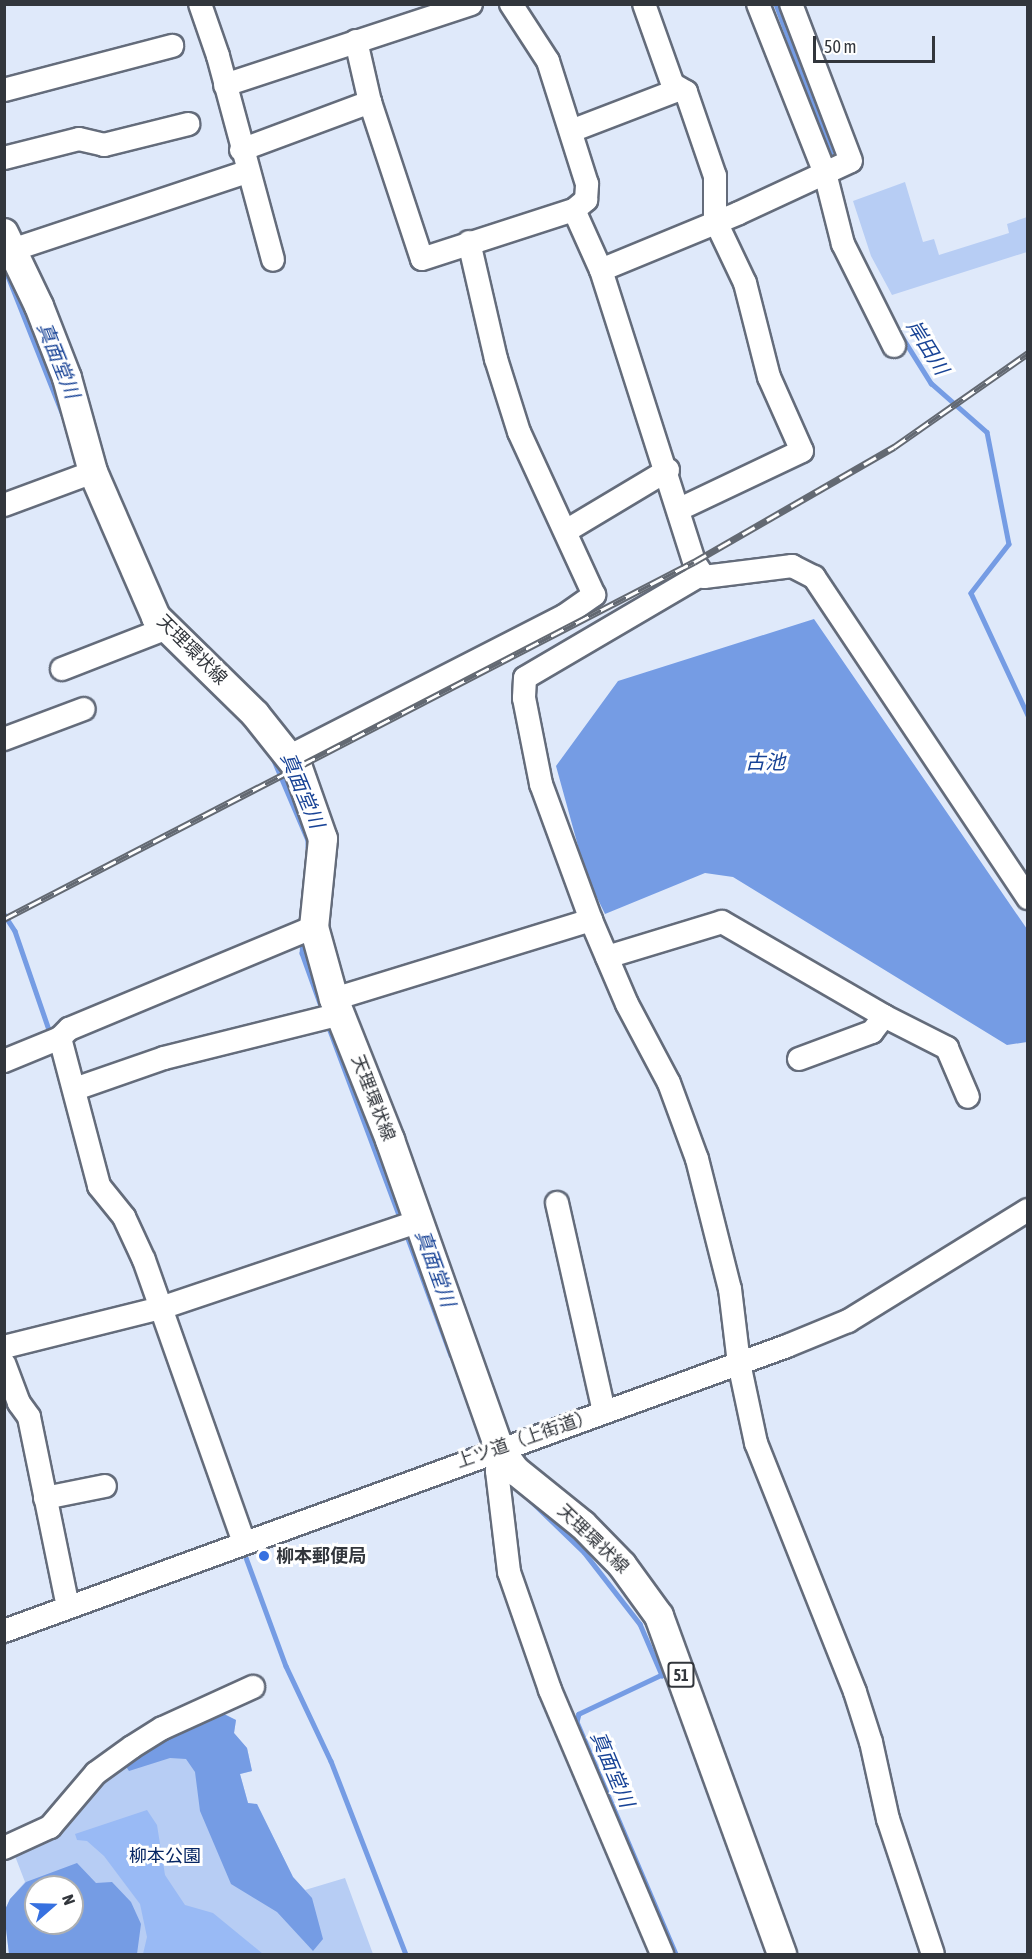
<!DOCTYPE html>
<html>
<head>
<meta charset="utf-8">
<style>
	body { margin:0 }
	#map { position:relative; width:1032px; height:1959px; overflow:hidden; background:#dfe9fa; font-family:"Asap Condensed","Noto Sans JP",sans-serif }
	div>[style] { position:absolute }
	.green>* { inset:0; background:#b7cdf4 }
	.forest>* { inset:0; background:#99baf5 }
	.water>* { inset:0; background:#759ce4 }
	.stream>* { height:4.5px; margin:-2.25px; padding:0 2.25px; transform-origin:2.25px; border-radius:2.25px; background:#759ce4 }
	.roads { filter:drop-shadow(2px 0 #646c7b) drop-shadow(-2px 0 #646c7b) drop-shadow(0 2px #646c7b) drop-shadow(0 -2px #646c7b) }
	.minor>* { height:22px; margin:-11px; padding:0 11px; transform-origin:11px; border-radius:11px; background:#fff }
	.major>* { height:28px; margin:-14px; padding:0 14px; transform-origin:14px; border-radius:14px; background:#fff }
	.rail>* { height:7px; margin-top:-3.5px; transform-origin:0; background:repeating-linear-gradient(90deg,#fff 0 14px,#636972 0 28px); box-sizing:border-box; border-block:2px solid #636972 }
	.dots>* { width:16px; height:16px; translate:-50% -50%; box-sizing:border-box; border:3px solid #fff; border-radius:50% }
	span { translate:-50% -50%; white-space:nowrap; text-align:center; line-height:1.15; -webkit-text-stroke:6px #fff; paint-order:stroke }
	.shield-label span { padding:2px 4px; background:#fff; border:2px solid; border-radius:4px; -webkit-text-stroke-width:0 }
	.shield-label { font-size:16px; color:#32363c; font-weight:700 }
	.street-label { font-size:18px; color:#32363c }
	.poi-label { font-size:18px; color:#32363c; font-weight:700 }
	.left { translate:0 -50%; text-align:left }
	.park-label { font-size:18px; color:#052563 }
	.water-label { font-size:20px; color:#184396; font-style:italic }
	.frame { position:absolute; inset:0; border:6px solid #32363c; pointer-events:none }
	.north { position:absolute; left:24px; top:1875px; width:60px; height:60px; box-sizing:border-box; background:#fff; border:2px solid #adafb1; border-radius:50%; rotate:70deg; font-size:16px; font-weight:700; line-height:24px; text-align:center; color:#32363c }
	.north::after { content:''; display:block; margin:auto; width:21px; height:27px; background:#3771e0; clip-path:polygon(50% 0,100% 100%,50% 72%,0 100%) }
	.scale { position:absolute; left:813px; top:36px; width:122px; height:27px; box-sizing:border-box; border:3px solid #32363c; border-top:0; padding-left:8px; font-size:18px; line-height:21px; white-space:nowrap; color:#32363c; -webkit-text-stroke:4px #fff; paint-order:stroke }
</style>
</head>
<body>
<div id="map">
	<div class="green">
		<div style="clip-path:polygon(905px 182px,923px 242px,934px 239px,939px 255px,1009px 233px,1007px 224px,1027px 217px,1027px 252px,892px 295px,871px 256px,853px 201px)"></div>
		<div style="clip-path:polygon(evenodd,224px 1714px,236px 1720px,234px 1733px,247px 1748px,252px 1771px,240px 1774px,248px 1803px,257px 1804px,293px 1877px,305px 1890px,345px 1878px,373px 1954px,9px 1954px,4px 1912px,10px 1899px,25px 1882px,15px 1856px,57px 1836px,71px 1812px,121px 1759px,224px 1714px,36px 1887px,72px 1887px,72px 1923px,36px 1923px,36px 1887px)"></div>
	</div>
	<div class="forest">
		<div style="clip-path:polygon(147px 1810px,157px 1825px,165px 1875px,185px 1905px,213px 1913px,263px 1954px,143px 1954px,147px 1937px,140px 1904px,104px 1856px,87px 1841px,77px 1840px,75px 1834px)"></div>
	</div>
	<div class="water">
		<div style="clip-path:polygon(814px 619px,1027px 929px,1027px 1042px,1007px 1045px,733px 877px,705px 873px,605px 914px,586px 875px,556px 766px,618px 681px)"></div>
		<div style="clip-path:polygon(210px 1714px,224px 1714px,236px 1720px,234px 1733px,247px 1748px,252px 1771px,240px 1774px,248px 1803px,257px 1804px,293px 1877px,312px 1898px,323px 1939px,313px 1951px,277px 1912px,231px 1884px,200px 1811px,195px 1772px,186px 1759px,170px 1758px,129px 1771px,121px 1759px)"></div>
		<div style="clip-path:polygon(evenodd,77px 1863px,96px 1883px,112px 1882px,131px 1902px,141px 1924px,137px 1954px,9px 1954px,4px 1912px,10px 1899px,26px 1882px,77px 1863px,36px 1887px,72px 1887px,72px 1923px,36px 1923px,36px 1887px)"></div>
	</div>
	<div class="stream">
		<div style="left:776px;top:4px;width:167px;rotate:69.7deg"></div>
		<div style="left:4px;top:266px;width:160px;rotate:68.4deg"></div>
		<div style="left:901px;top:335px;width:57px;rotate:58deg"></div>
		<div style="left:931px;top:383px;width:74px;rotate:41.2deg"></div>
		<div style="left:987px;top:432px;width:114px;rotate:78.9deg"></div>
		<div style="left:1009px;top:544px;width:62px;rotate:127.8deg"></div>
		<div style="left:971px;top:593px;width:135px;rotate:65deg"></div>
		<div style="left:273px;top:758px;width:89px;rotate:66.9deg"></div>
		<div style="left:308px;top:840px;width:7px;rotate:90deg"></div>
		<div style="left:4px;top:914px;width:20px;rotate:57deg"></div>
		<div style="left:15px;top:931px;width:105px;rotate:71deg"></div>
		<div style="left:303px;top:940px;width:13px;rotate:94deg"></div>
		<div style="left:302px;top:953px;width:56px;rotate:70.3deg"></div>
		<div style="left:328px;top:1025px;width:208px;rotate:69.5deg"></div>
		<div style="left:406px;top:1233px;width:130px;rotate:69.8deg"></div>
		<div style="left:527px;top:1497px;width:79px;rotate:44deg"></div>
		<div style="left:584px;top:1552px;width:91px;rotate:52.1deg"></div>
		<div style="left:640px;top:1624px;width:56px;rotate:66.7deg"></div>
		<div style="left:662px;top:1675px;width:92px;rotate:154.8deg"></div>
		<div style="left:579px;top:1714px;width:8px;rotate:104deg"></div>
		<div style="left:577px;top:1722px;width:252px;rotate:66.9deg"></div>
		<div style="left:244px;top:1552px;width:121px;rotate:69.8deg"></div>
		<div style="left:286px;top:1666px;width:105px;rotate:64.7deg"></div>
		<div style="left:331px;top:1761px;width:207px;rotate:68.8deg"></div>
	</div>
	<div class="roads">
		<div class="minor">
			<div style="left:200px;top:4px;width:55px;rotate:70.9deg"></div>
			<div style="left:218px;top:56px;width:211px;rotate:74.9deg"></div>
			<div style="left:758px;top:4px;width:182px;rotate:68.4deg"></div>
			<div style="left:825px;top:173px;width:73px;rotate:75.8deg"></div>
			<div style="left:843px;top:244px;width:114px;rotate:63.4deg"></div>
			<div style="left:356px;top:41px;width:63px;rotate:77.1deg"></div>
			<div style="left:370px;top:102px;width:165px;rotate:71.7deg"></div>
			<div style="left:422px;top:259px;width:160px;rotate:-17.9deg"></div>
			<div style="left:574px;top:210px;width:16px;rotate:-40deg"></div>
			<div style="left:586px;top:200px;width:16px;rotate:-86deg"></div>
			<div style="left:587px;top:184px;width:129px;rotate:-107.6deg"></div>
			<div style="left:548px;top:61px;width:68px;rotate:-123deg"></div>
			<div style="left:225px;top:85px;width:259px;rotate:-18.2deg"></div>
			<div style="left:674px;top:85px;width:14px;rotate:30deg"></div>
			<div style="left:686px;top:92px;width:89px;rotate:71deg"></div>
			<div style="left:715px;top:176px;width:44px;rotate:90deg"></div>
			<div style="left:715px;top:220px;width:70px;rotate:64.5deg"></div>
			<div style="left:745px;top:283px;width:97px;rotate:75.7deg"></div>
			<div style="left:769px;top:377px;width:81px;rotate:66deg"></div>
			<div style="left:802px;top:451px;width:135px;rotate:154.6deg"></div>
			<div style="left:4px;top:90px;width:174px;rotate:-14.7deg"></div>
			<div style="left:571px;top:131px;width:111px;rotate:-21deg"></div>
			<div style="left:675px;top:91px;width:92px;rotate:-109.6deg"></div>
			<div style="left:241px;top:150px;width:138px;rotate:-20.4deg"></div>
			<div style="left:4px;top:158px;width:77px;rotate:-14.2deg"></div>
			<div style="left:79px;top:139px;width:26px;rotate:13deg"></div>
			<div style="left:104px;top:145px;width:87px;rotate:-14deg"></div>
			<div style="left:574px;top:210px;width:66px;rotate:65.8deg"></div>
			<div style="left:601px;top:270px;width:306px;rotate:72.3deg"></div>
			<div style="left:694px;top:562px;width:18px;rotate:56deg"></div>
			<div style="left:704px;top:577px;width:89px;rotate:-7.1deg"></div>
			<div style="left:792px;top:566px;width:25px;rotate:27deg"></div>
			<div style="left:814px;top:577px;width:386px;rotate:56.3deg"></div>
			<div style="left:12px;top:250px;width:248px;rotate:-18.4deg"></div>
			<div style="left:601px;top:270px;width:149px;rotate:-22.4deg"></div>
			<div style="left:739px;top:213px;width:123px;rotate:-24.9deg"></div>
			<div style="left:851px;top:161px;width:168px;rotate:-110.9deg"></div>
			<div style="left:4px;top:505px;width:95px;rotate:-20.3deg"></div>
			<div style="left:566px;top:531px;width:119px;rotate:-30.9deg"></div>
			<div style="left:702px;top:574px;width:205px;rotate:149.6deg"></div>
			<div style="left:525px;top:678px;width:20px;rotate:93deg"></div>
			<div style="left:524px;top:698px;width:88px;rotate:78.8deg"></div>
			<div style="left:541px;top:784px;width:145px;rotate:69.8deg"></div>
			<div style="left:591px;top:920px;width:91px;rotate:66.8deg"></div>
			<div style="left:627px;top:1004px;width:89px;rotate:62deg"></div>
			<div style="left:669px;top:1083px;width:81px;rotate:69.8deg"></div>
			<div style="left:697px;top:1159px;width:134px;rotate:75.8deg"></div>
			<div style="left:730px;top:1289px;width:75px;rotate:83.1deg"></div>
			<div style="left:739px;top:1363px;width:82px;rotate:78deg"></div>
			<div style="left:756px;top:1443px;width:268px;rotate:68.3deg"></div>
			<div style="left:855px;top:1692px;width:52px;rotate:72.3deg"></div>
			<div style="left:871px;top:1742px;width:79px;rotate:77.6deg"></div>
			<div style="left:888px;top:1819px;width:142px;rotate:71.6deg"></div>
			<div style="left:62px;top:669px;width:113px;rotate:-21.3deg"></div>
			<div style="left:4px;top:739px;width:85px;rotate:-20.6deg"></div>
			<div style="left:290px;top:756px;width:308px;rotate:-27.1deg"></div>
			<div style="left:564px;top:616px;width:37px;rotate:-35deg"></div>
			<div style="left:594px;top:595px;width:179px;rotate:-114.7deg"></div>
			<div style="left:519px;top:432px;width:77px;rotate:-107.5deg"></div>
			<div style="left:496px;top:359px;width:120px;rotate:-103deg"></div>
			<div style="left:607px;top:957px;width:120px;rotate:-16.9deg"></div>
			<div style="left:722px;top:922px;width:187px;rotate:30.1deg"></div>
			<div style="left:884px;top:1016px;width:71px;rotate:26.9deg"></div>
			<div style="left:947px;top:1048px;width:53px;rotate:66.8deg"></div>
			<div style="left:334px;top:999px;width:269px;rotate:-17.1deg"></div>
			<div style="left:60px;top:1038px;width:153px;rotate:75.2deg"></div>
			<div style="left:99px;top:1186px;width:40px;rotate:51deg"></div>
			<div style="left:124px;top:1217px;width:47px;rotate:65.1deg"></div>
			<div style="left:144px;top:1260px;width:299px;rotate:70.5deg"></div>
			<div style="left:799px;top:1059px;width:78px;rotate:-20.3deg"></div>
			<div style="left:872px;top:1032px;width:20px;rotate:-53deg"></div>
			<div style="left:4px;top:1061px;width:61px;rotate:-22.3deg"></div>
			<div style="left:60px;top:1038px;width:13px;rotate:-45deg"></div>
			<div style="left:69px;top:1029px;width:265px;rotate:-22.6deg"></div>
			<div style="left:75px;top:1089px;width:94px;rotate:-19.2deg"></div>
			<div style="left:164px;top:1058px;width:181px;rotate:-14deg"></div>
			<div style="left:557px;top:1203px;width:213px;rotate:77.3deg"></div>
			<div style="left:4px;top:1347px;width:162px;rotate:-14deg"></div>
			<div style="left:161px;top:1308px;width:272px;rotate:-18.6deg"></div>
			<div style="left:4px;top:1363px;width:43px;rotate:69.4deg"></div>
			<div style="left:19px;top:1403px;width:17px;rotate:54deg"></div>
			<div style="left:29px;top:1417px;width:194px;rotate:78.4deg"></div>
			<div style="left:499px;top:1448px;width:23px;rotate:95deg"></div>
			<div style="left:497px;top:1471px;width:102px;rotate:83.2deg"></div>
			<div style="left:509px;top:1572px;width:125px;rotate:70.8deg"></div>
			<div style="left:550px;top:1690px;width:287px;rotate:67deg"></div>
			<div style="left:45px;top:1498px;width:61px;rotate:-11.3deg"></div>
			<div style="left:4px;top:1631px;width:833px;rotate:-20deg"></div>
			<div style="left:787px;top:1346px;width:66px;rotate:-22.3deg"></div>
			<div style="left:848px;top:1321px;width:211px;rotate:-31.7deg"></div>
			<div style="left:4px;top:1848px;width:51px;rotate:-24.5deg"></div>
			<div style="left:50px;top:1827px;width:71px;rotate:-49.6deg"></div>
			<div style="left:96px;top:1773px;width:44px;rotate:-35.8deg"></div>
			<div style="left:132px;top:1747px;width:36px;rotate:-32deg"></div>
			<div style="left:163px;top:1728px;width:99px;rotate:-24.5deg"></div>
		</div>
		<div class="major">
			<div style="left:4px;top:233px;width:81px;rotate:64.4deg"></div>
			<div style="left:39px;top:306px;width:77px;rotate:68.7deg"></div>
			<div style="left:67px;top:378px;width:98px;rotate:74.5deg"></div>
			<div style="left:93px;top:472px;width:158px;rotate:66.5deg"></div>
			<div style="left:156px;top:617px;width:139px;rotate:44.4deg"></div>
			<div style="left:255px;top:714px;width:69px;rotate:51.5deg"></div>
			<div style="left:298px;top:768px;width:75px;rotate:70.6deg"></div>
			<div style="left:323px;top:839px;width:88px;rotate:95.8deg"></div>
			<div style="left:314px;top:927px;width:75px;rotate:74.5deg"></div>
			<div style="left:334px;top:999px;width:152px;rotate:68.3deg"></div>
			<div style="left:390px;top:1140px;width:327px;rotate:70.5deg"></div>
			<div style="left:499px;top:1448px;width:29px;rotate:54deg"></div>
			<div style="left:516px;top:1471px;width:86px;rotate:38.9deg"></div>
			<div style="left:583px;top:1525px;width:56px;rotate:45.7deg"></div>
			<div style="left:622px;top:1565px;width:63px;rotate:54deg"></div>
			<div style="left:659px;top:1616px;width:360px;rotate:70deg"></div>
		</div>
	</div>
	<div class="rail">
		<div style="left:4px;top:919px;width:777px;rotate:-27.36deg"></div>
		<div style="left:694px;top:562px;width:231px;rotate:-29.9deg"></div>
		<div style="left:894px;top:447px;width:164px;rotate:-35deg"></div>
	</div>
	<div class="dots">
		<div style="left:264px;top:1556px;background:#3771e0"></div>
	</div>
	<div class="shield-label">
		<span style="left:681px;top:1675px">51</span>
	</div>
	<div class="street-label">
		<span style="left:192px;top:650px;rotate:45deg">天理環状線</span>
		<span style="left:373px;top:1098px;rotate:69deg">天理環状線</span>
		<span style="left:525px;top:1439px;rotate:-19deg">上ツ道（上街道）</span>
		<span style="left:593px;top:1539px;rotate:44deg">天理環状線</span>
	</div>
	<div class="poi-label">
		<span class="left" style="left:276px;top:1556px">柳本郵便局</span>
	</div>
	<div class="park-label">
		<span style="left:165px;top:1856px">柳本公園</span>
	</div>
	<div class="water-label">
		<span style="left:928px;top:347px;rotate:58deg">岸田川</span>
		<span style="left:59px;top:360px;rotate:68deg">真面堂川</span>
		<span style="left:765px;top:761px">古池</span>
		<span style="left:303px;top:790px;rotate:67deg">真面堂川</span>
		<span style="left:436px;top:1268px;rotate:70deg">真面堂川</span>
		<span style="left:613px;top:1769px;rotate:67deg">真面堂川</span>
	</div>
	<div class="frame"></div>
	<div class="north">N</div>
	<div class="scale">50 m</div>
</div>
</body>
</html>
